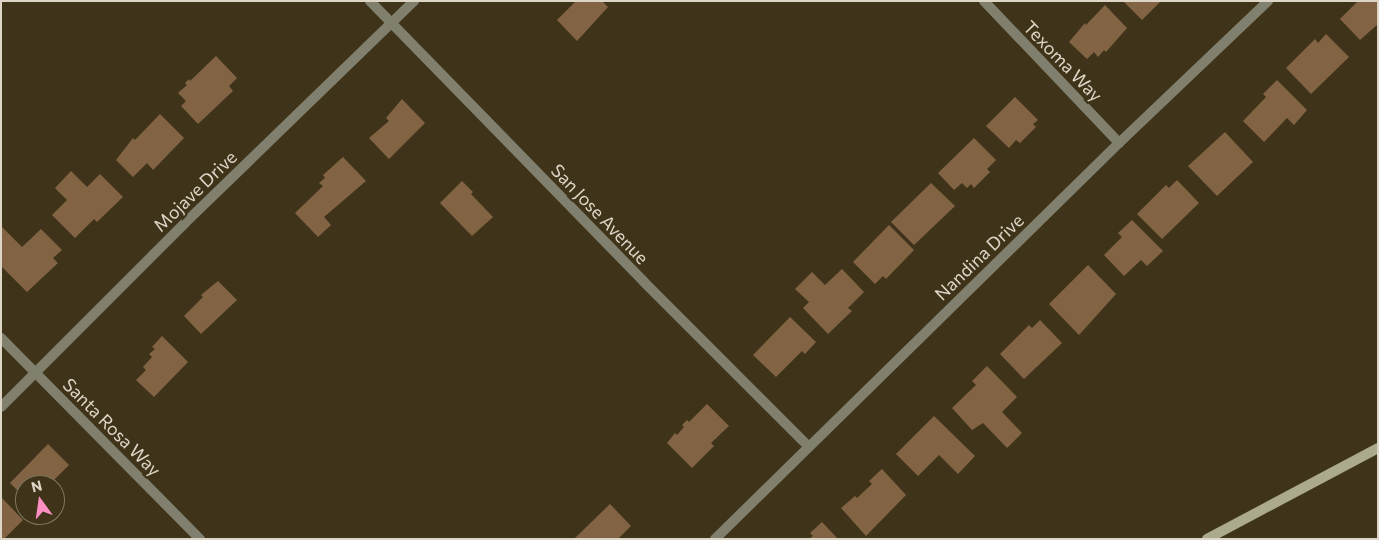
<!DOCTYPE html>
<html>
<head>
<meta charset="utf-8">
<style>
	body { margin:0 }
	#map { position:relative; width:1379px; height:540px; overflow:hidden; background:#3f341a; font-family:Commissioner,sans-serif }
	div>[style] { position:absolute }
	.building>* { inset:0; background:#826445 }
	.minor>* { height:10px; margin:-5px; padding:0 5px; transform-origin:5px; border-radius:5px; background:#81806e }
	.secondary>* { height:10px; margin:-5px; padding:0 5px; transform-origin:5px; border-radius:5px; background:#abaa8d }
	span { translate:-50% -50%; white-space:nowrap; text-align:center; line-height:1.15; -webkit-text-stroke:4.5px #3f341a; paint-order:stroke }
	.street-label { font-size:18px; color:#ddd6c7 }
	.frame { position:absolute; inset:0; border:2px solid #ddd6c7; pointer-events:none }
	.north { position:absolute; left:15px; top:475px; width:50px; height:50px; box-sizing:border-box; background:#3f341a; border:1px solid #7e755f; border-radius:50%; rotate:346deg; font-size:14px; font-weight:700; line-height:20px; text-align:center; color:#ddd6c7 }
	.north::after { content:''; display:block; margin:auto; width:18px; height:22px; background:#fc8fc2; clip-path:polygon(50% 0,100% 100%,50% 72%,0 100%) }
</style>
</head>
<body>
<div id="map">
	<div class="building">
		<div style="clip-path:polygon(576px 1px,602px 1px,608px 7px,577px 41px,557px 20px)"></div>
		<div style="clip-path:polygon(1123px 1px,1161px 1px,1142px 20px)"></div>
		<div style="clip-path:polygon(1358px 1px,1378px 1px,1378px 24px,1360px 40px,1340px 19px)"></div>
		<div style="clip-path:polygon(1105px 5px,1127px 28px,1106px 52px,1104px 50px,1098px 57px,1094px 52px,1087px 59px,1069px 42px,1085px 23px,1086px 25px)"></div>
		<div style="clip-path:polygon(1326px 34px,1349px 57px,1311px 94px,1286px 68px,1315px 39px,1318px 43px)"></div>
		<div style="clip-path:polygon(216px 56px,237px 78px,229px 86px,233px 91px,198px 124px,181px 106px,186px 101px,178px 93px,187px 85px,185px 83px,189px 79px,190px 81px)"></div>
		<div style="clip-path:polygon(1277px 80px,1307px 110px,1294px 125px,1287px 118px,1264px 142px,1243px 121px,1266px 97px,1263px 94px)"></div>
		<div style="clip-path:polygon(1015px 97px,1038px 120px,1033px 124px,1036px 127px,1020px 143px,1016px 140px,1009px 148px,986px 126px)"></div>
		<div style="clip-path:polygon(402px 99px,425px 123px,389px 159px,369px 138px,389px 121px,386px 118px)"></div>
		<div style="clip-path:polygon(160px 114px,184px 138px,153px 170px,147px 163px,133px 177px,116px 160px,133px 138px,135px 140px)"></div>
		<div style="clip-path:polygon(1225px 132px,1253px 162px,1217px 196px,1188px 166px)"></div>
		<div style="clip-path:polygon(974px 138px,996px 160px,987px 169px,990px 172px,974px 188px,971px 184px,967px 188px,962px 183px,954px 190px,938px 173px)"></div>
		<div style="clip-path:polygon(343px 157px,366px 181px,324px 217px,331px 225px,318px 237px,295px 213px,323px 186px,319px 183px,325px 178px,323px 175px)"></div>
		<div style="clip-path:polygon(71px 171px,87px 187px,100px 174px,123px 197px,97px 222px,94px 219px,75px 238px,52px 215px,67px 200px,55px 188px)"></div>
		<div style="clip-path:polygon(1177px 180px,1199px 203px,1162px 239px,1137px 214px,1166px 185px,1169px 188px)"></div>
		<div style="clip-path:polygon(462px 181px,473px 192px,471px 194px,493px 217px,472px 236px,440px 203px)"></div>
		<div style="clip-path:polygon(931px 183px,955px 206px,914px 245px,891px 222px)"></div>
		<div style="clip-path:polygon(1132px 220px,1163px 251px,1147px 266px,1141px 260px,1124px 276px,1104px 255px,1122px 237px,1118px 233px)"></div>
		<div style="clip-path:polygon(889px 225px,914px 250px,886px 279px,883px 276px,875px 284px,853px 262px)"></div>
		<div style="clip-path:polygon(1px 226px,22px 247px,41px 229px,62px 250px,53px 258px,58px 263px,27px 292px,1px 266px)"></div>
		<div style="clip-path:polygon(1088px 265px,1116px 294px,1079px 335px,1049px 304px)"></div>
		<div style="clip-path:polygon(842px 269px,864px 292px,848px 308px,852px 311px,828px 334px,803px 308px,809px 302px,795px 289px,812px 272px,825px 285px)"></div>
		<div style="clip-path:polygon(218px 281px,237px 300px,201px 334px,184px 316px,203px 297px,201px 295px)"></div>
		<div style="clip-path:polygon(790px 317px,816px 342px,805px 354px,802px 351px,776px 377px,753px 355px)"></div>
		<div style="clip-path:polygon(1040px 320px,1062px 343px,1024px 379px,1000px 354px,1029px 325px,1032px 328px)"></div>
		<div style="clip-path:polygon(162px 336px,188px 362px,154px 397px,136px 380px,146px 370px,143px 367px,152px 357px,149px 354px,155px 349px,152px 347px)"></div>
		<div style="clip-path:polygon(987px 366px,1017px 397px,1002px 412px,1022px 433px,1007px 448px,983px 423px,972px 430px,952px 408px,976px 385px,972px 381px)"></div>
		<div style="clip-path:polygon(707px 404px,729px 426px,711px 443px,714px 446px,692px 468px,667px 443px,675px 433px,677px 435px,684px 427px,682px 425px,687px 420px,689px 422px)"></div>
		<div style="clip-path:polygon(934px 416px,975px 456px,958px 474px,939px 455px,918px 476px,896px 454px)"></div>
		<div style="clip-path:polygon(48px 444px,69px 465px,49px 485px,25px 485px,25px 498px,10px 483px)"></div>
		<div style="clip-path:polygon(882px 469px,906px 495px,866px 536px,841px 508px,855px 496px,857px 498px,872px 484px,869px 481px)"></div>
		<div style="clip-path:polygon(1px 497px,23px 520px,4px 539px,1px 539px)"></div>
		<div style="clip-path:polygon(610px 504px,631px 526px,618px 539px,574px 539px)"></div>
		<div style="clip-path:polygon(822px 522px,838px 539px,809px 539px,813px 536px,810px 533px)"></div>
	</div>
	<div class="minor">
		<div style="left:370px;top:1px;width:392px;rotate:45.7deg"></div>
		<div style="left:644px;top:282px;width:233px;rotate:45deg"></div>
		<div style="left:984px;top:1px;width:196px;rotate:46.4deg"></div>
		<div style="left:1px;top:338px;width:283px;rotate:45.3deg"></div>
		<div style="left:1px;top:407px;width:260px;rotate:-45deg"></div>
		<div style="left:185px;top:223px;width:319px;rotate:-44.1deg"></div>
		<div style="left:715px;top:539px;width:566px;rotate:-44.43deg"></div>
		<div style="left:1119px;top:143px;width:206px;rotate:-43.6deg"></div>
	</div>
	<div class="secondary">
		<div style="left:1207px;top:539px;width:194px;rotate:-28deg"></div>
	</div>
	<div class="street-label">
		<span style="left:1063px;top:61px;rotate:46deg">Texoma Way</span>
		<span style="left:195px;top:191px;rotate:-44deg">Mojave Drive</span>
		<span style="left:600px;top:214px;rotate:46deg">San Jose Avenue</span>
		<span style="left:979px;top:257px;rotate:-44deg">Nandina Drive</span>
		<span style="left:112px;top:427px;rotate:45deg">Santa Rosa Way</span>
	</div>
	<div class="frame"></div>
	<div class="north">N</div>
</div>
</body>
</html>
